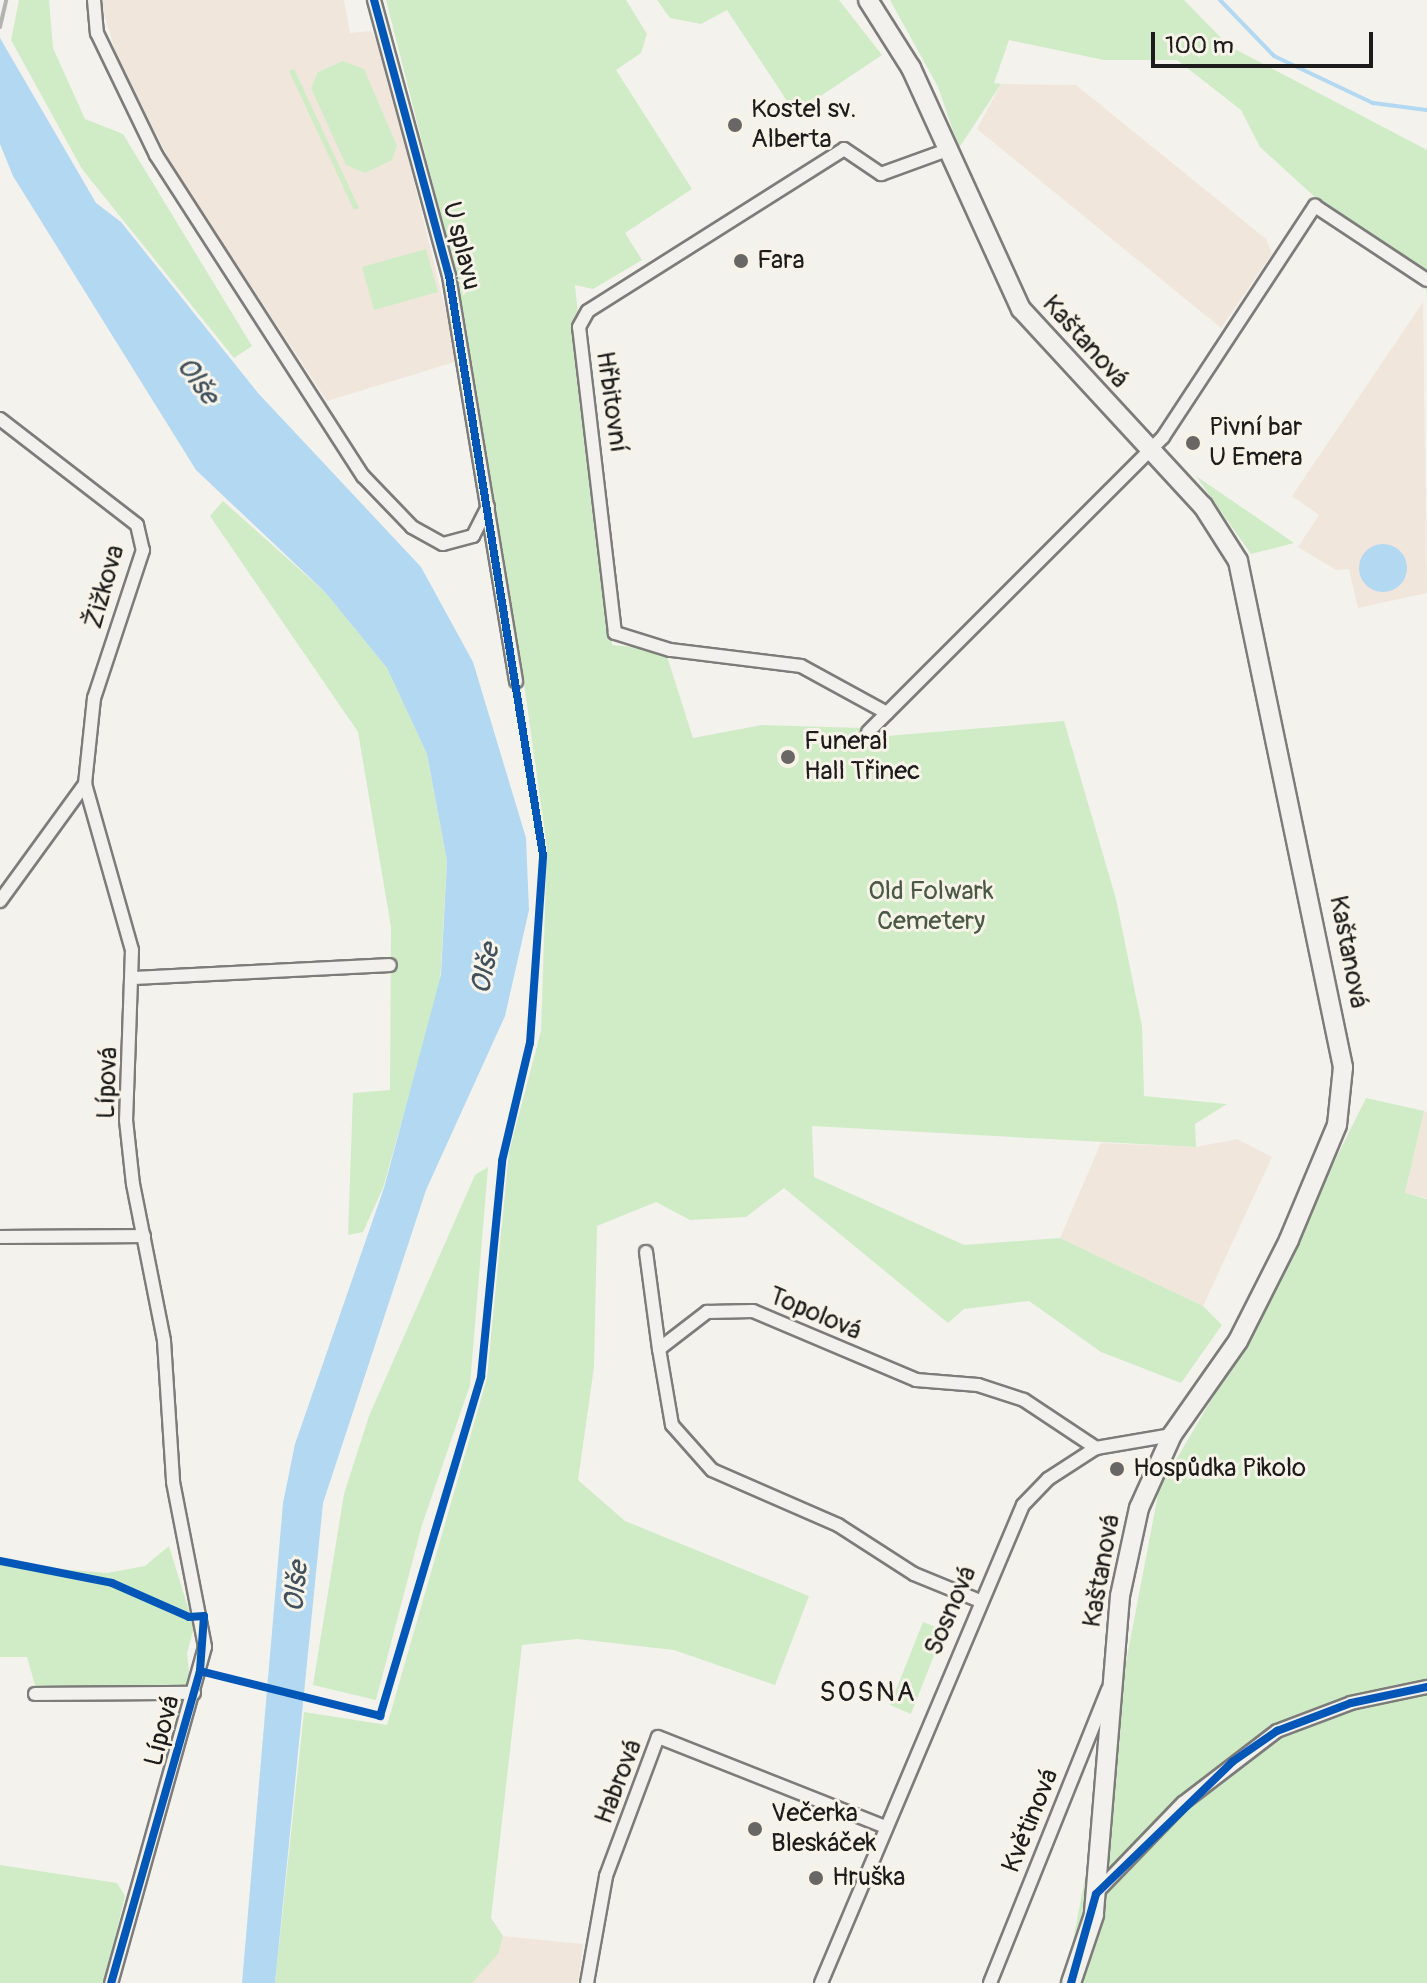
<!DOCTYPE html>
<html>
<head>
<meta charset="utf-8">
<style>
	body { margin:0 }
	#map { position:relative; width:1427px; height:1983px; overflow:hidden; background:#f4f2ec; font-family:Pangolin,sans-serif }
	div>[style] { position:absolute }
	.built>* { inset:0; background:#f1e6db }
	.green>* { inset:0; background:#cfecc7 }
	.water>* { inset:0; background:#b2d8f2 }
	.round { border-radius:50% }
	.stream>* { height:4px; margin:-2px; padding:0 2px; transform-origin:2px; border-radius:2px; background:#b2d8f2 }
	.roads { filter:drop-shadow(2px 0 #7d7c7a) drop-shadow(-2px 0 #7d7c7a) drop-shadow(0 2px #7d7c7a) drop-shadow(0 -2px #7d7c7a) }
	.street>* { height:12px; margin:-6px; padding:0 6px; transform-origin:6px; border-radius:6px; background:#f2f1ed }
	.secondary>* { height:18px; margin:-9px; padding:0 9px; transform-origin:9px; border-radius:9px; background:#f2f1ed }
	.rail>* { height:4px; margin:-2px; padding:0 2px; transform-origin:2px; border-radius:2px; background:#b4b3b0 }
	.cycleway>* { height:8px; margin:-4px; padding:0 4px; transform-origin:4px; border-radius:4px; background:#0057b8 }
	.dots>* { width:22px; height:22px; translate:-50% -50%; box-sizing:border-box; border:4px solid #f7f3e8; border-radius:50% }
	span { translate:-50% -50%; white-space:nowrap; text-align:center; line-height:1.15; -webkit-text-stroke:6px #f7f3e8; paint-order:stroke }
	.poi-label { font-size:26px; color:#1c1c1c }
	.left { translate:0 -50%; text-align:left }
	.street-label { font-size:26px; color:#1c1c1c }
	.park-label { font-size:26px; color:#495946 }
	.water-label { font-size:28px; color:#40515d; font-style:italic }
	.neighbourhood-label { font-size:28px; color:#1c1c1c; letter-spacing:2px }
	.scale { position:absolute; left:1151px; top:32px; width:222px; height:36px; box-sizing:border-box; border:4px solid #1c1c1c; border-top:0; padding-left:10px; font-size:24px; line-height:28px; white-space:nowrap; color:#1c1c1c; -webkit-text-stroke:6px #f7f3e8; paint-order:stroke }
</style>
</head>
<body>
<div id="map">
	<div class="built">
		<div style="clip-path:polygon(100px 0,344px 0,350px 33px,371px 31px,383px 55px,458px 361px,327px 401px,175px 171px,117px 57px)"></div>
		<div style="clip-path:polygon(1001px 84px,1076px 85px,1266px 239px,1272px 254px,1221px 328px,977px 129px)"></div>
		<div style="clip-path:polygon(1423px 302px,1427px 593px,1358px 608px,1349px 569px,1336px 570px,1298px 547px,1319px 515px,1292px 496px)"></div>
		<div style="clip-path:polygon(1424px 1111px,1427px 1112px,1427px 1198px,1405px 1193px)"></div>
		<div style="clip-path:polygon(1237px 1139px,1272px 1157px,1203px 1306px,1060px 1238px,1101px 1143px,1196px 1147px)"></div>
		<div style="clip-path:polygon(503px 1936px,583px 1944px,578px 1983px,472px 1983px)"></div>
	</div>
	<div class="green">
		<div style="clip-path:polygon(19px 0,49px 0,53px 48px,85px 119px,123px 134px,252px 346px,234px 358px,82px 169px,11px 40px)"></div>
		<div style="clip-path:polygon(386px 0,626px 0,647px 34px,641px 53px,616px 70px,692px 189px,625px 233px,642px 260px,593px 289px,575px 285px,612px 645px,665px 650px,693px 738px,762px 725px,861px 728px,875px 737px,1064px 721px,1116px 899px,1142px 1026px,1144px 1096px,1227px 1104px,1195px 1124px,1196px 1147px,812px 1126px,814px 1177px,964px 1245px,1060px 1238px,1203px 1306px,1222px 1325px,1181px 1383px,1101px 1352px,1029px 1301px,964px 1309px,948px 1323px,784px 1188px,746px 1217px,690px 1220px,656px 1202px,597px 1226px,594px 1367px,578px 1480px,625px 1521px,809px 1596px,775px 1685px,674px 1650px,577px 1639px,522px 1645px,491px 1918px,503px 1936px,498px 1954px,472px 1983px,275px 1983px,304px 1712px,387px 1725px,487px 1378px,509px 1152px,541px 1031px,547px 848px,523px 676px,457px 279px)"></div>
		<div style="clip-path:polygon(657px 0,839px 0,882px 55px,795px 113px,727px 10px,701px 24px,670px 18px)"></div>
		<div style="clip-path:polygon(890px 0,1184px 0,1229px 46px,1427px 150px,1427px 304px,1426px 276px,1317px 199px,1260px 147px,1241px 110px,1177px 60px,1104px 60px,1009px 40px,994px 83px,1001px 84px,959px 148px,938px 87px)"></div>
		<div style="clip-path:polygon(343px 61px,364px 69px,397px 146px,392px 160px,365px 173px,346px 165px,311px 88px,318px 72px)"></div>
		<div style="clip-path:polygon(294px 69px,359px 208px,354px 210px,289px 71px)"></div>
		<div style="clip-path:polygon(426px 249px,438px 292px,374px 310px,362px 267px)"></div>
		<div style="clip-path:polygon(1196px 476px,1294px 543px,1251px 554px)"></div>
		<div style="clip-path:polygon(223px 501px,325px 592px,387px 668px,427px 754px,447px 861px,440px 984px,383px 1188px,363px 1232px,348px 1235px,353px 1093px,390px 1090px,391px 927px,358px 732px,210px 516px)"></div>
		<div style="clip-path:polygon(1366px 1098px,1424px 1111px,1405px 1193px,1427px 1199px,1427px 1983px,1065px 1983px,1159px 1489px,1244px 1344px)"></div>
		<div style="clip-path:polygon(488px 1167px,470px 1385px,422px 1525px,376px 1700px,313px 1685px,344px 1494px,369px 1416px,475px 1175px)"></div>
		<div style="clip-path:polygon(169px 1546px,194px 1627px,187px 1653px,191px 1692px,37px 1692px,27px 1657px,0 1657px,0 1564px,107px 1573px,145px 1566px)"></div>
		<div style="clip-path:polygon(923px 1622px,944px 1630px,911px 1714px,890px 1705px)"></div>
		<div style="clip-path:polygon(0 1865px,117px 1883px,125px 1896px,104px 1983px,0 1983px)"></div>
	</div>
	<div class="water">
		<div style="clip-path:polygon(0 38px,96px 203px,121px 222px,258px 393px,421px 567px,473px 662px,526px 838px,529px 910px,505px 1016px,426px 1190px,323px 1503px,275px 1983px,242px 1983px,283px 1503px,295px 1444px,384px 1188px,441px 975px,447px 861px,427px 754px,387px 668px,325px 592px,196px 470px,13px 176px,0 144px)"></div>
		<div class="round" style="left:1359px;top:544px;width:48px;height:48px"></div>
	</div>
	<div class="stream">
		<div style="left:1220px;top:0;width:78px;rotate:46deg"></div>
		<div style="left:1274px;top:56px;width:110px;rotate:25.4deg"></div>
		<div style="left:1373px;top:103px;width:54px;rotate:7.4deg"></div>
	</div>
	<div class="roads">
		<div class="street">
			<div style="left:94px;top:0;width:33px;rotate:85deg"></div>
			<div style="left:97px;top:33px;width:136px;rotate:64.2deg"></div>
			<div style="left:156px;top:155px;width:382px;rotate:57.2deg"></div>
			<div style="left:363px;top:476px;width:71px;rotate:46.1deg"></div>
			<div style="left:412px;top:527px;width:35px;rotate:29deg"></div>
			<div style="left:443px;top:544px;width:31px;rotate:-15deg"></div>
			<div style="left:473px;top:536px;width:33px;rotate:-63deg"></div>
			<div style="left:374px;top:0;width:286px;rotate:74.8deg"></div>
			<div style="left:449px;top:276px;width:411px;rotate:80.6deg"></div>
			<div style="left:0;top:419px;width:173px;rotate:37.7deg"></div>
			<div style="left:137px;top:525px;width:26px;rotate:77deg"></div>
			<div style="left:143px;top:550px;width:156px;rotate:108.3deg"></div>
			<div style="left:94px;top:698px;width:86px;rotate:96deg"></div>
			<div style="left:85px;top:784px;width:173px;rotate:74.2deg"></div>
			<div style="left:132px;top:950px;width:170px;rotate:92deg"></div>
			<div style="left:126px;top:1120px;width:64px;rotate:83.8deg"></div>
			<div style="left:133px;top:1184px;width:160px;rotate:78.8deg"></div>
			<div style="left:164px;top:1341px;width:141px;rotate:86.3deg"></div>
			<div style="left:173px;top:1482px;width:168px;rotate:79deg"></div>
			<div style="left:205px;top:1647px;width:349px;rotate:105.6deg"></div>
			<div style="left:887px;top:713px;width:98px;rotate:-151.3deg"></div>
			<div style="left:801px;top:666px;width:132px;rotate:-173deg"></div>
			<div style="left:670px;top:650px;width:58px;rotate:-162.8deg"></div>
			<div style="left:615px;top:633px;width:308px;rotate:-96.7deg"></div>
			<div style="left:579px;top:327px;width:18px;rotate:-61deg"></div>
			<div style="left:588px;top:311px;width:303px;rotate:-32.3deg"></div>
			<div style="left:844px;top:149px;width:45px;rotate:34deg"></div>
			<div style="left:881px;top:174px;width:70px;rotate:-20deg"></div>
			<div style="left:868px;top:732px;width:417px;rotate:-45deg"></div>
			<div style="left:1163px;top:437px;width:277px;rotate:-56.7deg"></div>
			<div style="left:1315px;top:206px;width:134px;rotate:33.5deg"></div>
			<div style="left:0;top:901px;width:145px;rotate:-54deg"></div>
			<div style="left:135px;top:978px;width:255px;rotate:-2.9deg"></div>
			<div style="left:0;top:1237px;width:144px;rotate:-0.4deg"></div>
			<div style="left:646px;top:1252px;width:98px;rotate:82.4deg"></div>
			<div style="left:980px;top:1601px;width:71px;rotate:-157.8deg"></div>
			<div style="left:914px;top:1574px;width:90px;rotate:-147.2deg"></div>
			<div style="left:838px;top:1525px;width:137px;rotate:-156.4deg"></div>
			<div style="left:712px;top:1470px;width:60px;rotate:-131.6deg"></div>
			<div style="left:672px;top:1425px;width:77px;rotate:-99.7deg"></div>
			<div style="left:659px;top:1349px;width:61px;rotate:-37.6deg"></div>
			<div style="left:707px;top:1312px;width:46px;rotate:-1.2deg"></div>
			<div style="left:753px;top:1311px;width:177px;rotate:22.9deg"></div>
			<div style="left:916px;top:1380px;width:62px;rotate:4.6deg"></div>
			<div style="left:978px;top:1385px;width:48px;rotate:18.1deg"></div>
			<div style="left:1024px;top:1400px;width:87px;rotate:33.7deg"></div>
			<div style="left:35px;top:1694px;width:159px;rotate:-0.4deg"></div>
			<div style="left:1096px;top:1893px;width:125px;rotate:-46deg"></div>
			<div style="left:1183px;top:1803px;width:118px;rotate:-37.5deg"></div>
			<div style="left:1277px;top:1731px;width:79px;rotate:-20.7deg"></div>
			<div style="left:1351px;top:1703px;width:78px;rotate:-11.9deg"></div>
			<div style="left:587px;top:1983px;width:109px;rotate:-79.9deg"></div>
			<div style="left:606px;top:1876px;width:148px;rotate:-69.5deg"></div>
			<div style="left:658px;top:1737px;width:242px;rotate:21.6deg"></div>
			<div style="left:821px;top:1983px;width:519px;rotate:-67.09deg"></div>
			<div style="left:1023px;top:1505px;width:36px;rotate:-46deg"></div>
			<div style="left:1048px;top:1479px;width:57px;rotate:-32.9deg"></div>
			<div style="left:1096px;top:1448px;width:77px;rotate:-9.7deg"></div>
			<div style="left:990px;top:1983px;width:316px;rotate:-68.1deg"></div>
		</div>
		<div class="secondary">
			<div style="left:868px;top:0;width:80px;rotate:57.7deg"></div>
			<div style="left:911px;top:68px;width:265px;rotate:65.5deg"></div>
			<div style="left:1021px;top:309px;width:268px;rotate:47.3deg"></div>
			<div style="left:1203px;top:506px;width:65px;rotate:57.5deg"></div>
			<div style="left:1238px;top:561px;width:517px;rotate:78.28deg"></div>
			<div style="left:1343px;top:1067px;width:58px;rotate:95.9deg"></div>
			<div style="left:1337px;top:1125px;width:125px;rotate:112.7deg"></div>
			<div style="left:1289px;top:1240px;width:113px;rotate:116.8deg"></div>
			<div style="left:1238px;top:1341px;width:115px;rotate:125.1deg"></div>
			<div style="left:1172px;top:1435px;width:80px;rotate:114.3deg"></div>
			<div style="left:1139px;top:1508px;width:90px;rotate:102.2deg"></div>
			<div style="left:1120px;top:1596px;width:320px;rotate:94.7deg"></div>
			<div style="left:1094px;top:1915px;width:72px;rotate:108.7deg"></div>
		</div>
	</div>
	<div class="rail">
		<div style="left:0;top:27px;width:28px;rotate:-77deg"></div>
	</div>
	<div class="cycleway">
		<div style="left:0;top:1561px;width:114px;rotate:11.1deg"></div>
		<div style="left:112px;top:1583px;width:84px;rotate:23.8deg"></div>
		<div style="left:189px;top:1617px;width:15px;rotate:-4deg"></div>
		<div style="left:204px;top:1616px;width:55px;rotate:94.2deg"></div>
		<div style="left:200px;top:1671px;width:324px;rotate:105.9deg"></div>
		<div style="left:200px;top:1671px;width:186px;rotate:14deg"></div>
		<div style="left:380px;top:1716px;width:354px;rotate:-73.4deg"></div>
		<div style="left:481px;top:1377px;width:217px;rotate:-84.4deg"></div>
		<div style="left:502px;top:1161px;width:121px;rotate:-76.7deg"></div>
		<div style="left:530px;top:1043px;width:188px;rotate:-86deg"></div>
		<div style="left:543px;top:855px;width:587px;rotate:-99.22deg"></div>
		<div style="left:449px;top:276px;width:286px;rotate:-105.2deg"></div>
		<div style="left:1071px;top:1983px;width:92px;rotate:-74.3deg"></div>
		<div style="left:1096px;top:1894px;width:190px;rotate:-44.1deg"></div>
		<div style="left:1232px;top:1762px;width:55px;rotate:-34.6deg"></div>
		<div style="left:1277px;top:1731px;width:79px;rotate:-20.7deg"></div>
		<div style="left:1351px;top:1703px;width:78px;rotate:-11.9deg"></div>
	</div>
	<div class="dots">
		<div style="left:735px;top:125px;background:#686765"></div>
		<div style="left:741px;top:261px;background:#686765"></div>
		<div style="left:1193px;top:443px;background:#686765"></div>
		<div style="left:788px;top:757px;background:#686765"></div>
		<div style="left:1117px;top:1469px;background:#686765"></div>
		<div style="left:755px;top:1829px;background:#686765"></div>
		<div style="left:816px;top:1878px;background:#686765"></div>
	</div>
	<div class="poi-label">
		<span class="left" style="left:751px;top:125px">Kostel sv.<br>Alberta</span>
		<span class="left" style="left:757px;top:261px">Fara</span>
		<span class="left" style="left:1209px;top:443px">Pivní bar<br>U Emera</span>
		<span class="left" style="left:804px;top:757px">Funeral<br>Hall Třinec</span>
		<span class="left" style="left:1133px;top:1469px">Hospůdka Pikolo</span>
		<span class="left" style="left:771px;top:1829px">Večerka<br>Bleskáček</span>
		<span class="left" style="left:832px;top:1878px">Hruška</span>
	</div>
	<div class="street-label">
		<span style="left:461px;top:246px;rotate:76deg">U splavu</span>
		<span style="left:1085px;top:342px;rotate:48deg">Kaštanová</span>
		<span style="left:611px;top:402px;rotate:82deg">Hřbitovní</span>
		<span style="left:105px;top:587px;rotate:-74deg">Žižkova</span>
		<span style="left:1348px;top:952px;rotate:79deg">Kaštanová</span>
		<span style="left:108px;top:1083px;rotate:-88deg">Lípová</span>
		<span style="left:815px;top:1314px;rotate:23deg">Topolová</span>
		<span style="left:1102px;top:1571px;rotate:-80deg">Kaštanová</span>
		<span style="left:951px;top:1611px;rotate:-67deg">Sosnová</span>
		<span style="left:163px;top:1731px;rotate:-75deg">Lípová</span>
		<span style="left:619px;top:1782px;rotate:-69deg">Habrová</span>
		<span style="left:1031px;top:1821px;rotate:-68deg">Květinová</span>
	</div>
	<div class="park-label">
		<span style="left:931px;top:907px">Old Folwark<br>Cemetery</span>
	</div>
	<div class="water-label">
		<span style="left:197px;top:381px;rotate:54deg">Olše</span>
		<span style="left:486px;top:969px;rotate:-78deg">Olše</span>
		<span style="left:297px;top:1587px;rotate:-84deg">Olše</span>
	</div>
	<div class="neighbourhood-label">
		<span style="left:868px;top:1693px">SOSNA</span>
	</div>
	<div class="scale">100 m</div>
</div>
</body>
</html>
